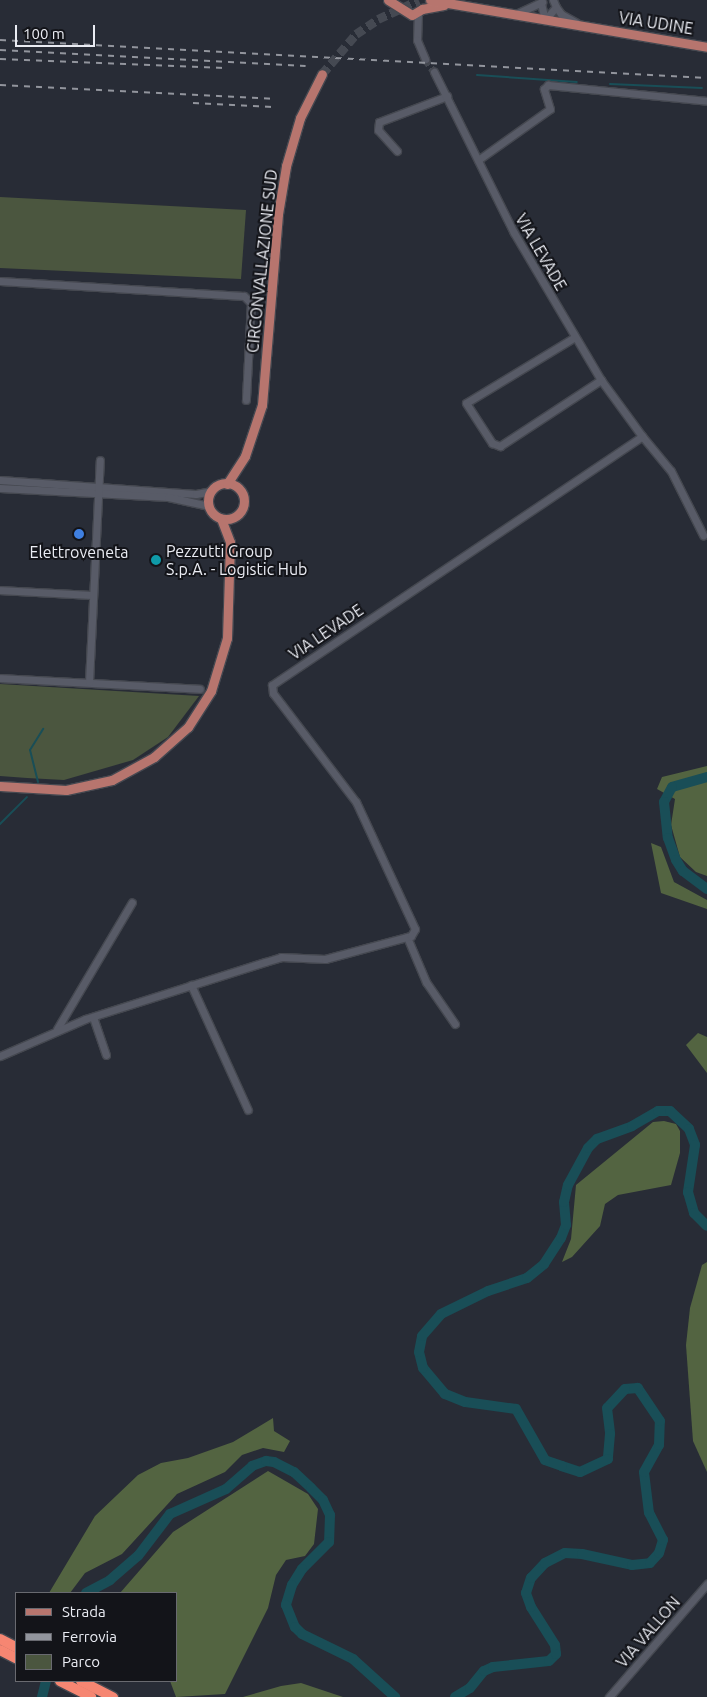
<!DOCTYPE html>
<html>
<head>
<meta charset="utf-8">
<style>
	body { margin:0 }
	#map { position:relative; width:707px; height:1697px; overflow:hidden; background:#282c36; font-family:Ubuntu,sans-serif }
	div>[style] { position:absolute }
	.green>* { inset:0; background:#4b563f }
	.forest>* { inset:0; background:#536441 }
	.stream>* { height:2px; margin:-1px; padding:0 1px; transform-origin:1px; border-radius:1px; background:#194e57 }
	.river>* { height:10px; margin:-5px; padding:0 5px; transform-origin:5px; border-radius:5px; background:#194e57 }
	.minor-tunnel>* { height:7px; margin-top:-3.5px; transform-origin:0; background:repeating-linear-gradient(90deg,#454952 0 7px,transparent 0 10.5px) }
	.major-tunnel>* { height:9px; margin-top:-4.5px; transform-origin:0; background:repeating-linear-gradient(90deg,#454952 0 9px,transparent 0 13.5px) }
	.roads { filter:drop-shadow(1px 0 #454850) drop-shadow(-1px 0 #454850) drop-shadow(0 1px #454850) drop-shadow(0 -1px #454850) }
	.minor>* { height:7px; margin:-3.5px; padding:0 3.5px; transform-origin:3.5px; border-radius:3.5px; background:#585b67 }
	.major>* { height:9px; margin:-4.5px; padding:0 4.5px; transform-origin:4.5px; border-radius:4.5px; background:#b7756e }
	.major>.ring { margin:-4.5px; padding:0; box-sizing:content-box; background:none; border:9px solid #b7756e; border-radius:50% }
	.highway>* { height:10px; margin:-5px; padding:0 5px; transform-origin:5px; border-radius:5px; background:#f68672 }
	.rail>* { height:2px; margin-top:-1px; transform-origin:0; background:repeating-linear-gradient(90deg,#92959d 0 6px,transparent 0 12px) }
	.dots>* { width:14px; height:14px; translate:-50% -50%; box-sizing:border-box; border:2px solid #131419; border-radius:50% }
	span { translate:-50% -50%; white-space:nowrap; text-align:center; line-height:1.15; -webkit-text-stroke:4px #131419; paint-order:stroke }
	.street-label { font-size:16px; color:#eaecf3 }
	.poi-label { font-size:16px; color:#eaecf3 }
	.left { translate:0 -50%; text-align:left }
	.legend { position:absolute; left:15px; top:1592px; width:162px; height:90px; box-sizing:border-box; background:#131419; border:1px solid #696a70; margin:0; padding:6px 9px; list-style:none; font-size:15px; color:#eaecf3 }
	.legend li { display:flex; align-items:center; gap:10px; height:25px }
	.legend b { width:25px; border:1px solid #696a70 }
	.scale { position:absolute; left:15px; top:25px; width:80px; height:22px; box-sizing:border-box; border:2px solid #eaecf3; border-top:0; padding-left:6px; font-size:15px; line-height:18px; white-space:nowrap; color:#eaecf3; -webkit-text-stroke:4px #131419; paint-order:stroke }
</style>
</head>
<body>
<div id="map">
	<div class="green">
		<div style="clip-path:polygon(0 197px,246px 210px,241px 279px,0 268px)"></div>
		<div style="clip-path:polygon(0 684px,199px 696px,168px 737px,133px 760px,64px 780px,27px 778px,0 776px)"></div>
	</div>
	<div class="forest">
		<div style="clip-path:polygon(707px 766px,707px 876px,696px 872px,680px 857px,671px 825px,675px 799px,657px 789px,662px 777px)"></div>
		<div style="clip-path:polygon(651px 843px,661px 847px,674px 882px,707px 900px,707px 909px,661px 893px)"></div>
		<div style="clip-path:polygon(698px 1033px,707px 1037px,707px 1073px,686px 1045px)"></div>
		<div style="clip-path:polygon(664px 1121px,676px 1124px,680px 1131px,680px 1153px,671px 1185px,618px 1195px,605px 1204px,600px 1226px,572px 1257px,562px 1262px,571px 1239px,576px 1185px,653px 1122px)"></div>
		<div style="clip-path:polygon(707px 1262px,707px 1472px,693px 1441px,686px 1345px,690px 1308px,702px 1265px)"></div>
		<div style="clip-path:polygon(273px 1418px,274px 1431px,290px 1441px,284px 1452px,263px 1448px,242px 1455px,225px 1472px,177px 1494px,122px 1554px,85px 1573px,70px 1593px,49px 1593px,95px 1516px,138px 1475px,161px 1463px,188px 1458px,233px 1442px)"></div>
		<div style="clip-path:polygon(268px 1471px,308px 1494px,318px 1509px,314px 1544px,305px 1556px,286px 1560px,276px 1575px,268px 1608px,225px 1694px,176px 1697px,170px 1681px,176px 1681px,176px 1593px,120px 1593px,173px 1532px)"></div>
		<div style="clip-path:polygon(301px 1683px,343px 1697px,243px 1697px,281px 1686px)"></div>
	</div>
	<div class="stream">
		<div style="left:477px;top:75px;width:100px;rotate:4deg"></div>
		<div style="left:610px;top:84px;width:92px;rotate:2.5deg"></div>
		<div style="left:38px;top:782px;width:33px;rotate:-104deg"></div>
		<div style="left:30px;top:750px;width:25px;rotate:-58deg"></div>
		<div style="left:0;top:824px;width:38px;rotate:-45deg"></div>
	</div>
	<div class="river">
		<div style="left:707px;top:777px;width:36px;rotate:164deg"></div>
		<div style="left:672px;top:787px;width:17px;rotate:118deg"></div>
		<div style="left:664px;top:802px;width:36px;rotate:84deg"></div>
		<div style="left:668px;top:838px;width:23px;rotate:70deg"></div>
		<div style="left:676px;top:860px;width:13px;rotate:58deg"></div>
		<div style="left:683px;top:871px;width:30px;rotate:37deg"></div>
		<div style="left:86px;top:1593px;width:27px;rotate:-28deg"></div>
		<div style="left:110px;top:1580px;width:37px;rotate:-41deg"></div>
		<div style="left:138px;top:1556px;width:53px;rotate:-52.7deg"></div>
		<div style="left:170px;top:1514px;width:61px;rotate:-24.1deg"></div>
		<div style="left:226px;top:1489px;width:35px;rotate:-41deg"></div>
		<div style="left:252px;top:1466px;width:15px;rotate:-20deg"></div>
		<div style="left:266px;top:1461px;width:8px;rotate:7deg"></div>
		<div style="left:274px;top:1462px;width:22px;rotate:27deg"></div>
		<div style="left:294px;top:1472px;width:23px;rotate:43deg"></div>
		<div style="left:311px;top:1488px;width:17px;rotate:45deg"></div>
		<div style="left:323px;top:1500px;width:17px;rotate:65deg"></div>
		<div style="left:330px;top:1515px;width:27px;rotate:92deg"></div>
		<div style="left:329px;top:1542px;width:38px;rotate:135deg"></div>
		<div style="left:302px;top:1569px;width:19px;rotate:122deg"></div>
		<div style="left:292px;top:1585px;width:21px;rotate:107deg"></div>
		<div style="left:286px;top:1605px;width:24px;rotate:68deg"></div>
		<div style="left:295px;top:1627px;width:10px;rotate:45deg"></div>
		<div style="left:302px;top:1634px;width:57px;rotate:26.1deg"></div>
		<div style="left:353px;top:1659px;width:57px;rotate:42.1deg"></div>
		<div style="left:42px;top:1697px;width:16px;rotate:-76deg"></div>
		<div style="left:455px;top:1697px;width:17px;rotate:-31deg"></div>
		<div style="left:470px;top:1688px;width:22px;rotate:-51deg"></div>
		<div style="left:484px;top:1671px;width:10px;rotate:-24deg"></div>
		<div style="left:493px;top:1667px;width:56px;rotate:-6.1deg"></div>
		<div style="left:549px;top:1661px;width:10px;rotate:-45deg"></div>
		<div style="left:556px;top:1654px;width:9px;rotate:-96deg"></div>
		<div style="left:555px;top:1645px;width:45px;rotate:-122.3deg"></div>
		<div style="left:531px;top:1607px;width:15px;rotate:-110deg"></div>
		<div style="left:526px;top:1593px;width:16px;rotate:-72deg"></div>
		<div style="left:531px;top:1578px;width:21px;rotate:-47deg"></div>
		<div style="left:545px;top:1563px;width:22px;rotate:-27deg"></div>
		<div style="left:565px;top:1553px;width:17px;rotate:3deg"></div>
		<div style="left:582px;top:1554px;width:51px;rotate:12.4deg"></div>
		<div style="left:632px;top:1565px;width:18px;rotate:-6deg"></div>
		<div style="left:650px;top:1563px;width:13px;rotate:-48deg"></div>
		<div style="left:659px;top:1553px;width:14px;rotate:-73deg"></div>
		<div style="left:663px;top:1540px;width:30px;rotate:-117deg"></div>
		<div style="left:649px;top:1513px;width:41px;rotate:-97deg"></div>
		<div style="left:644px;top:1472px;width:31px;rotate:-61deg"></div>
		<div style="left:659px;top:1445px;width:24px;rotate:-88deg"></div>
		<div style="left:660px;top:1421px;width:40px;rotate:-124deg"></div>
		<div style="left:638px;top:1388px;width:13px;rotate:176deg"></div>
		<div style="left:625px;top:1389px;width:26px;rotate:133deg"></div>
		<div style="left:607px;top:1408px;width:26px;rotate:83deg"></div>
		<div style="left:610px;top:1434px;width:25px;rotate:95deg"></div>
		<div style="left:608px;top:1459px;width:31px;rotate:155deg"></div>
		<div style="left:580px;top:1472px;width:19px;rotate:-162deg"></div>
		<div style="left:562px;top:1466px;width:18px;rotate:-161deg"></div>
		<div style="left:545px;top:1460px;width:59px;rotate:-119.6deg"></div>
		<div style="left:516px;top:1409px;width:51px;rotate:-172.2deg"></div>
		<div style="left:465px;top:1402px;width:22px;rotate:-158deg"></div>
		<div style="left:445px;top:1394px;width:34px;rotate:-130deg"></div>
		<div style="left:423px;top:1368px;width:16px;rotate:-104deg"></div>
		<div style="left:419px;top:1352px;width:16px;rotate:-79deg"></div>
		<div style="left:422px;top:1336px;width:29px;rotate:-49deg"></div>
		<div style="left:441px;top:1314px;width:52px;rotate:-26.1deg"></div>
		<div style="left:488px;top:1291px;width:41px;rotate:-18.4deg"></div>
		<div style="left:527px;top:1278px;width:22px;rotate:-39deg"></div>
		<div style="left:544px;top:1264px;width:31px;rotate:-57deg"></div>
		<div style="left:561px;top:1238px;width:14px;rotate:-69deg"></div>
		<div style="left:566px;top:1225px;width:23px;rotate:-95deg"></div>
		<div style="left:564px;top:1202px;width:17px;rotate:-77deg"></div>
		<div style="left:568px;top:1185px;width:42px;rotate:-61.6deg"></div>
		<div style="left:588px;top:1148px;width:13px;rotate:-45deg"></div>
		<div style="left:597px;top:1139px;width:37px;rotate:-20deg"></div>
		<div style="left:632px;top:1126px;width:30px;rotate:-30deg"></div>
		<div style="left:658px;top:1111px;width:12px"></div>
		<div style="left:670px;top:1111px;width:26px;rotate:43deg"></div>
		<div style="left:689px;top:1129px;width:17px;rotate:69deg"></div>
		<div style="left:695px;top:1145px;width:48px;rotate:98.5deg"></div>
		<div style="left:688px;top:1192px;width:22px;rotate:74deg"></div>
		<div style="left:694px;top:1213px;width:18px;rotate:45deg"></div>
	</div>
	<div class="minor-tunnel">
		<div style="left:425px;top:59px;width:16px;rotate:55deg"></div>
	</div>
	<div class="major-tunnel">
		<div style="left:322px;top:74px;width:52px;rotate:-49.6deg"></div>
		<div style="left:356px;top:34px;width:27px;rotate:-34deg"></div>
		<div style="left:378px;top:19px;width:45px;rotate:-24.9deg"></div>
	</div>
	<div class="roads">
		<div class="minor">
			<div style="left:541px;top:3px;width:17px;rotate:77deg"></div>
			<div style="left:545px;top:20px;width:17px;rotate:-50deg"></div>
			<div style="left:556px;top:7px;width:8px;rotate:-113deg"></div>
			<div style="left:556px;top:7px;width:9px;rotate:54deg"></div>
			<div style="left:561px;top:14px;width:18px;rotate:29deg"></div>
			<div style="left:418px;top:13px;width:27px;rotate:92deg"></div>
			<div style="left:417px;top:40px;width:21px;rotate:67deg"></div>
			<div style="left:516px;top:14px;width:29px;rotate:-25deg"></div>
			<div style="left:397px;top:151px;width:28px;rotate:-132deg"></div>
			<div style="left:378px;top:130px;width:8px;rotate:-83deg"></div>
			<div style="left:379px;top:122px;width:73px;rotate:-20.9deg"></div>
			<div style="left:478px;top:160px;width:88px;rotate:-35.3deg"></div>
			<div style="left:550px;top:109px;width:21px;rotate:-107deg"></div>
			<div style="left:544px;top:89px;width:6px;rotate:-45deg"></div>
			<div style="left:548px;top:85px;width:160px;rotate:5.7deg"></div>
			<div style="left:0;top:281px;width:244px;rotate:3.5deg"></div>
			<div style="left:244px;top:296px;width:10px;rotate:45deg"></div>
			<div style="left:251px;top:303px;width:97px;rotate:93deg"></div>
			<div style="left:575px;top:337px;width:127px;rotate:148.8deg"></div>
			<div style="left:466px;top:403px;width:48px;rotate:57deg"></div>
			<div style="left:492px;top:443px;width:9px;rotate:21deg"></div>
			<div style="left:500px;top:446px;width:121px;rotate:-33.2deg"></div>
			<div style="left:642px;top:436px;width:45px;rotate:50.4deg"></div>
			<div style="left:671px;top:471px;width:72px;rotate:63.4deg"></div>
			<div style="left:0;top:480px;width:196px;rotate:4.1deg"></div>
			<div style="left:196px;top:494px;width:16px;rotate:-11deg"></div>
			<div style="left:0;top:488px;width:168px;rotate:3.1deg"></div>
			<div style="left:168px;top:497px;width:42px;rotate:12.4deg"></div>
			<div style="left:0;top:590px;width:93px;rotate:3.1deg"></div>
			<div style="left:0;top:678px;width:200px;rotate:3.1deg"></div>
			<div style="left:89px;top:682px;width:222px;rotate:-87.2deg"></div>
			<div style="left:407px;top:937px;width:49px;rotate:67.1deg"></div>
			<div style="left:426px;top:982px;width:51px;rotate:55.4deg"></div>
			<div style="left:191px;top:985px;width:137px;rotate:65.5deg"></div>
			<div style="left:93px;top:1017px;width:40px;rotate:71.1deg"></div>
			<div style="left:57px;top:1029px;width:147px;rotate:-59.4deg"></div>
			<div style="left:0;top:1056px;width:93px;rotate:-23.5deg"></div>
			<div style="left:85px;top:1019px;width:189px;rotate:-17.6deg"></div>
			<div style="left:265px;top:962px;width:17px;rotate:-17deg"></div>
			<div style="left:281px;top:957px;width:44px;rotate:2.6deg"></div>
			<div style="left:325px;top:959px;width:89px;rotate:-15deg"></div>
			<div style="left:411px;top:936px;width:8px;rotate:-60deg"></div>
			<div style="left:415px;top:929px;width:140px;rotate:-114.9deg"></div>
			<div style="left:356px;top:802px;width:137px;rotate:-127.3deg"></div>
			<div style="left:273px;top:693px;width:8px;rotate:-97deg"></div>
			<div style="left:272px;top:685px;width:446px;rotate:-33.9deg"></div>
			<div style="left:642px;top:436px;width:69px;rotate:-126.2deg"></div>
			<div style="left:601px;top:380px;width:171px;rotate:-120.6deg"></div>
			<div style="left:514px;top:233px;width:180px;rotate:-116.4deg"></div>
			<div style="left:609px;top:1697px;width:150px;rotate:-49.1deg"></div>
		</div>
		<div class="major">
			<div style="left:388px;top:0;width:28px;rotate:32deg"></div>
			<div style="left:412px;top:15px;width:12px;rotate:-31deg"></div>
			<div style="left:422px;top:9px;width:22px;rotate:-10deg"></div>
			<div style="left:430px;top:0;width:281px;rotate:9.6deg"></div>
			<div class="ring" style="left:208px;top:483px;width:27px;height:27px"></div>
			<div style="left:227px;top:484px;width:33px;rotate:-57deg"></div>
			<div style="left:245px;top:456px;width:54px;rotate:-71.6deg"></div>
			<div style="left:262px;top:405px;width:192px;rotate:-85.2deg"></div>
			<div style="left:278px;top:214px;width:49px;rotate:-80.5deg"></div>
			<div style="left:286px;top:166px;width:50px;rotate:-73.7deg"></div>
			<div style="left:300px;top:118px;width:49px;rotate:-63.4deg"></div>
			<div style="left:0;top:786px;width:66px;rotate:3.5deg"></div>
			<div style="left:66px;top:790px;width:47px;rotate:-12.3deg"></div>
			<div style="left:112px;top:780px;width:48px;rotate:-28.7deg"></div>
			<div style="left:154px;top:757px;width:45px;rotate:-41.4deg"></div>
			<div style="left:188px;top:727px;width:43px;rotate:-57.4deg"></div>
			<div style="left:211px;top:691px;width:55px;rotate:-73.2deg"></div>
			<div style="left:227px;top:638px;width:96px;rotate:-88.2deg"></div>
			<div style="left:230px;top:542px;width:25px;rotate:-111deg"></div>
		</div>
		<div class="highway">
			<div style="left:0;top:1639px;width:18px;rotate:27deg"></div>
			<div style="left:0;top:1650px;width:18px;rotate:27deg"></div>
			<div style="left:60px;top:1681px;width:35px;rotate:27deg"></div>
			<div style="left:81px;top:1681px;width:36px;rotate:27deg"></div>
		</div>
	</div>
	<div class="rail">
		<div style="left:0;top:40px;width:708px;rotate:3.08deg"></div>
		<div style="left:0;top:50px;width:306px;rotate:3deg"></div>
		<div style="left:0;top:59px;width:225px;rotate:2.3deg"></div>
		<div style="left:0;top:85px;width:273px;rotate:2.9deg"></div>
		<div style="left:193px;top:103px;width:80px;rotate:2.9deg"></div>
	</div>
	<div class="dots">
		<div style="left:79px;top:534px;background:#3f7fe0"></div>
		<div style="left:156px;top:560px;background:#0f9aa8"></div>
	</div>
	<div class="street-label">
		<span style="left:656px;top:23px;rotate:9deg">VIA UDINE</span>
		<span style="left:541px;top:252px;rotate:60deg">VIA LEVADE</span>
		<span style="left:262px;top:261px;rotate:-84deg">CIRCONVALLAZIONE SUD</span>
		<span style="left:326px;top:632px;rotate:-34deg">VIA LEVADE</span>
		<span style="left:648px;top:1632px;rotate:-49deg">VIA VALLON</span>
	</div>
	<div class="poi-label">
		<span class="left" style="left:166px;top:560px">Pezzutti Group<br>S.p.A. - Logistic Hub</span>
		<span style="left:79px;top:552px">Elettroveneta</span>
	</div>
	<ul class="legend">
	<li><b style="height:6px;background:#b7756e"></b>Strada</li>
	<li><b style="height:6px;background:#92959d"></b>Ferrovia</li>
	<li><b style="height:14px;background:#4b563f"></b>Parco</li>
	</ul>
	<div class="scale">100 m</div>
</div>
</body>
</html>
